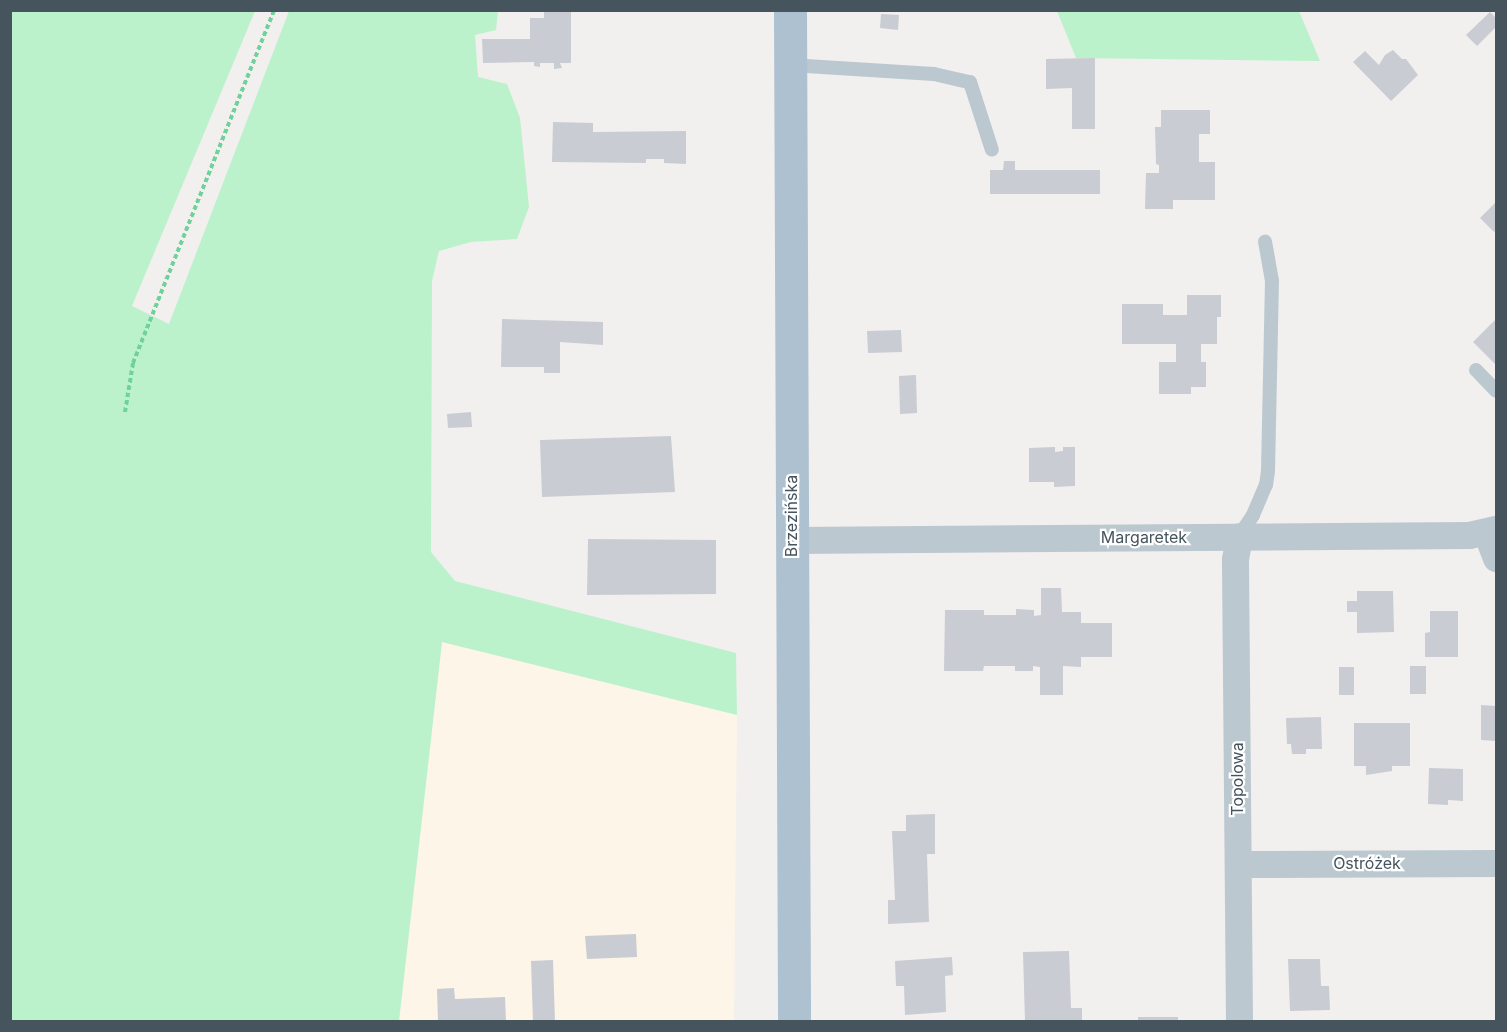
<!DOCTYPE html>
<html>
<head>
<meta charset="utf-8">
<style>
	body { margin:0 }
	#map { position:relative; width:1507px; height:1032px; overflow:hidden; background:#f2efef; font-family:Inter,sans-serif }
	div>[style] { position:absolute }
	.commercial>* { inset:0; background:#fdf5e8 }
	.green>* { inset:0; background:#bbf2cb }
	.building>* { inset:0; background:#c9ccd2 }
	.path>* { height:4px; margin-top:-2px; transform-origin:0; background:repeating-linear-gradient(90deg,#70d29a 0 4.5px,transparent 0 7.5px) }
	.service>* { height:14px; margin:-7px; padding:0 7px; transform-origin:7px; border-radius:7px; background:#bcc8cf }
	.minor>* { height:27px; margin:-13.5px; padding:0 13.5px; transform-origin:13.5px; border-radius:13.5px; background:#bcc8cf }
	.primary>* { height:33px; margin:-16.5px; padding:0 16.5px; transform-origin:16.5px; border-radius:16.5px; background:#adc1d0 }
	span { translate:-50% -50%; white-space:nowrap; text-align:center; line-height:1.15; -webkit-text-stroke:4.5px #fff; paint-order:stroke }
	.street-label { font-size:16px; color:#46545e }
	.frame { position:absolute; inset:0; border:12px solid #46545e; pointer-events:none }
</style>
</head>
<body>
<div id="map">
	<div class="commercial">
		<div style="clip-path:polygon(442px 642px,737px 715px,734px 1020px,399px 1022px)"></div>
	</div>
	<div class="green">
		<div style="clip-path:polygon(10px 11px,255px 11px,132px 306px,169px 324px,289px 11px,498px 11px,496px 30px,475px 35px,478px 77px,507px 84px,520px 118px,529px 207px,517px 239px,471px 242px,439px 251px,432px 281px,431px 552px,455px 581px,736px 653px,737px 715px,442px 642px,399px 1021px,11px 1021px)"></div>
		<div style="clip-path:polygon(1057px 11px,1299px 11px,1320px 61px,1076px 58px)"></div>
	</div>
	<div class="building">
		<div style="clip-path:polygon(544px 10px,571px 10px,571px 63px,560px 63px,562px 68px,554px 69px,554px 63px,540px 63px,540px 67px,534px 66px,534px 62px,483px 63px,482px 39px,530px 39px,530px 18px,544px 18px)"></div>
		<div style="clip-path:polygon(1490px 12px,1496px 18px,1496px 27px,1477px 46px,1466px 35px)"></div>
		<div style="clip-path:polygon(881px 14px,899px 15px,898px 30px,880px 28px)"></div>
		<div style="clip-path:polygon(1393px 50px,1402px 59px,1406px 59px,1418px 75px,1391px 101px,1353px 62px,1365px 51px,1379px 65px,1385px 55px)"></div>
		<div style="clip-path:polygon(1095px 58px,1095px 129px,1072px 129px,1072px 88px,1046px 89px,1046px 59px)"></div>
		<div style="clip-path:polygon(1161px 110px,1210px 110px,1210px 134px,1199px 134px,1199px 162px,1215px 162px,1215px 200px,1173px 200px,1173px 209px,1145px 209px,1146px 173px,1159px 173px,1159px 165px,1156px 164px,1155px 127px,1161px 127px)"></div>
		<div style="clip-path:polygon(553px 122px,593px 123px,593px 132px,686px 131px,686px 164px,664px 163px,664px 159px,646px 159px,646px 163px,552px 162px)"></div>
		<div style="clip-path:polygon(1004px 161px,1015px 161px,1015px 170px,1100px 170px,1100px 194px,990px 194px,990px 170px,1003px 170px)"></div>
		<div style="clip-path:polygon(1496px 202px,1496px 229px,1494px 232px,1480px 218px)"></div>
		<div style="clip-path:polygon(1187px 295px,1221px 295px,1221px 317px,1217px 317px,1217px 344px,1201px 344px,1201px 362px,1206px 362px,1206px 387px,1191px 387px,1191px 394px,1159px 394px,1159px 362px,1176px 362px,1176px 344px,1122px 344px,1122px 304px,1163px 304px,1163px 315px,1187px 315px)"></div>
		<div style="clip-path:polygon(502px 319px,603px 322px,603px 345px,560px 342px,560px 373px,544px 373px,544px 367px,501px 367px)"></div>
		<div style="clip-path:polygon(1496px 319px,1496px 365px,1473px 342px)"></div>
		<div style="clip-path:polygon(901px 330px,902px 352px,868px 353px,867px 331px)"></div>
		<div style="clip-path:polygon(916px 375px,917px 413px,900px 414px,899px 376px)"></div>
		<div style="clip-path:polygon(471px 412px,472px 427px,448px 428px,447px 414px)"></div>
		<div style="clip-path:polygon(671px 436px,675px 492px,542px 497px,540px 440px)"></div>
		<div style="clip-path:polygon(1055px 447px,1055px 452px,1063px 451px,1063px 447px,1075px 447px,1075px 486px,1054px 487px,1054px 482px,1029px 482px,1029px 448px)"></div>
		<div style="clip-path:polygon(588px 539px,716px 540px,716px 594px,587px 595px)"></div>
		<div style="clip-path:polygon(1041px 588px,1061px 588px,1062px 612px,1081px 612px,1081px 623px,1112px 623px,1112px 657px,1081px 657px,1081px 667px,1063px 666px,1063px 695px,1040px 695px,1040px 667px,1033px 666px,1033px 671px,1015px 671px,1015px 666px,984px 666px,983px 671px,944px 671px,945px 610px,984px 610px,984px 615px,1016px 615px,1016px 609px,1034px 610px,1034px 616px,1041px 615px)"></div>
		<div style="clip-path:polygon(1357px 591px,1393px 591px,1394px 632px,1357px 633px,1357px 612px,1347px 612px,1347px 601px,1357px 601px)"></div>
		<div style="clip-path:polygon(1430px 611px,1458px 611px,1458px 657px,1425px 657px,1425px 633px,1430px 632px)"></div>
		<div style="clip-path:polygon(1410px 666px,1426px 666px,1426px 694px,1410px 694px)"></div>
		<div style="clip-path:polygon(1339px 667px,1354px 667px,1354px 695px,1339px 695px)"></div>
		<div style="clip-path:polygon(1481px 705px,1496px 706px,1496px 741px,1481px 740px)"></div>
		<div style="clip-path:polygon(1321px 717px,1322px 749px,1306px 749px,1306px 754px,1292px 754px,1291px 744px,1287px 744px,1286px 718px)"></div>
		<div style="clip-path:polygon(1354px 723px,1410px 723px,1410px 766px,1392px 766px,1392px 771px,1366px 775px,1366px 766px,1354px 766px)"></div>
		<div style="clip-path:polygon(1429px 768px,1463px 769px,1463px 801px,1448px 800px,1448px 805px,1428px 804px)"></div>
		<div style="clip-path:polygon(935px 814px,935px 854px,927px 854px,929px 922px,888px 924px,888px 900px,895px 900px,892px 831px,906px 831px,906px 815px)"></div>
		<div style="clip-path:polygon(636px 934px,637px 957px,587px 959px,585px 936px)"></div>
		<div style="clip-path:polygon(1069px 951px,1071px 1008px,1082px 1008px,1082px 1021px,1025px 1022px,1023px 952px)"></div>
		<div style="clip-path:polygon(952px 957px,953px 975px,945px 976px,946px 1012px,905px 1015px,904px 986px,896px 986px,895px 961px)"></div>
		<div style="clip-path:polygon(1288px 959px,1320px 959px,1321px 986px,1329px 986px,1330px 1010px,1290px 1011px)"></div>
		<div style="clip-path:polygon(553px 960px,555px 1022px,533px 1022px,531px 961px)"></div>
		<div style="clip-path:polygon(454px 988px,455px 999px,505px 997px,506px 1021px,438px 1022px,437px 989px)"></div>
		<div style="clip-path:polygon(1138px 1017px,1178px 1017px,1178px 1022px,1138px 1022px)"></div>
	</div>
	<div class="path">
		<div style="left:125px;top:412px;width:50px;rotate:-80.7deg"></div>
		<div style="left:133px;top:363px;width:380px;rotate:-68.2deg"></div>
	</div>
	<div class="service">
		<div style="left:790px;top:65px;width:144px;rotate:3.6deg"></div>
		<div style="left:934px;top:74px;width:37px;rotate:13deg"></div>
		<div style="left:970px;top:82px;width:71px;rotate:72.1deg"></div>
		<div style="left:1476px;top:370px;width:29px;rotate:46deg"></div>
		<div style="left:1239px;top:536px;width:25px;rotate:-56deg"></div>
		<div style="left:1253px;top:515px;width:33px;rotate:-67deg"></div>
		<div style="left:1266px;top:485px;width:14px;rotate:-82deg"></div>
		<div style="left:1268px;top:471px;width:190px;rotate:-88.8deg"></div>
		<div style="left:1272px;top:281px;width:40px;rotate:-100deg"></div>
	</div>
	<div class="minor">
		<div style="left:1486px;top:532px;width:28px;rotate:69deg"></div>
		<div style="left:792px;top:540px;width:677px;rotate:-0.42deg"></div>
		<div style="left:1469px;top:535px;width:28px;rotate:-13deg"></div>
		<div style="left:1238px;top:864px;width:258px;rotate:-0.2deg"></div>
		<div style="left:1239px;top:1022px;width:463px;rotate:-90.5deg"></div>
		<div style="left:1235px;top:559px;width:23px;rotate:-80deg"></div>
	</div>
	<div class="primary">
		<div style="left:790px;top:10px;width:1012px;rotate:89.77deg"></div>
	</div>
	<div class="street-label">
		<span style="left:791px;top:516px;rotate:-90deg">Brzezińska</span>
		<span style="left:1144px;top:537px">Margaretek</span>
		<span style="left:1237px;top:779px;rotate:-90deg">Topolowa</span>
		<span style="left:1367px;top:863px">Ostróżek</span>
	</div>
	<div class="frame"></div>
</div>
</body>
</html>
